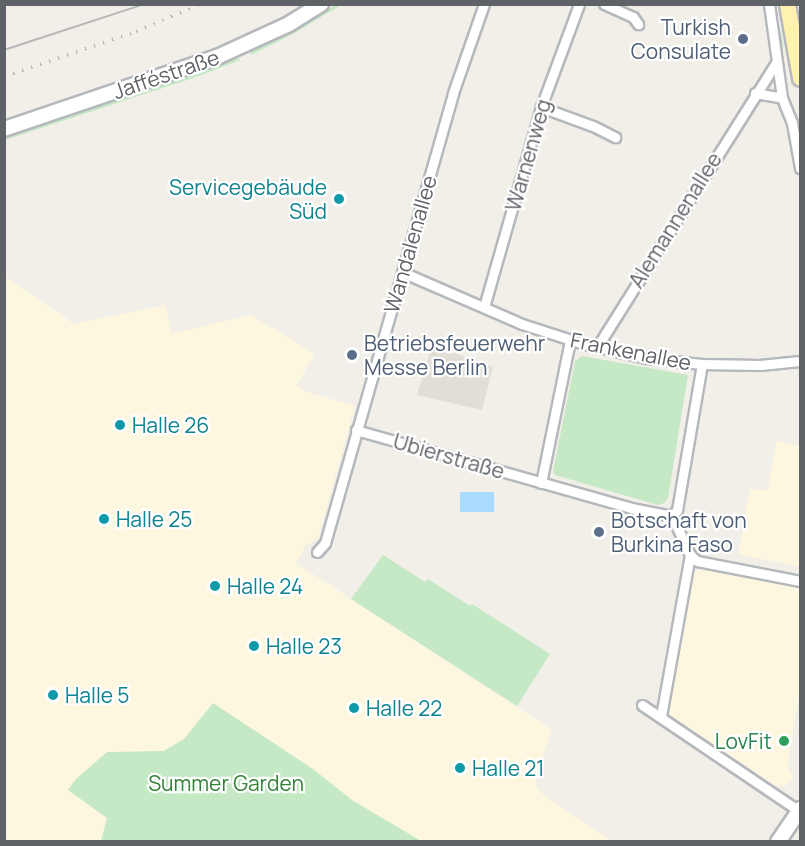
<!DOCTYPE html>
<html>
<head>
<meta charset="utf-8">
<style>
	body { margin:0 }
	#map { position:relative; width:805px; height:846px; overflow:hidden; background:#f1efe8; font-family:Manrope,sans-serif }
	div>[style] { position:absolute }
	.commercial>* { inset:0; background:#fef7e0 }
	.education>* { inset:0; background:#e1ded6 }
	.green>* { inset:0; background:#c5e8c5 }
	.water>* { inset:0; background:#aadaff }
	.roads { filter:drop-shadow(2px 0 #b5b8bc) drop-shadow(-2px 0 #b5b8bc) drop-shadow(0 2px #b5b8bc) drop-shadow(0 -2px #b5b8bc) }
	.minor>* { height:9px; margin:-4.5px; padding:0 4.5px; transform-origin:4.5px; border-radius:4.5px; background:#fff }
	.secondary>* { height:14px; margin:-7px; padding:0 7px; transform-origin:7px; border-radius:7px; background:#fff }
	.primary>* { height:15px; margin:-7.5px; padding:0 7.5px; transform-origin:7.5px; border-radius:7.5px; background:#fff2af }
	.tram>* { height:1.5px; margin:-0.75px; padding:0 0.75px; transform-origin:0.75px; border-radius:0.75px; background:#b6b7b8 }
	.rail>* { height:3px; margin-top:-1.5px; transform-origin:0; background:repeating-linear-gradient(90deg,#b6b7b8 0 1.5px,transparent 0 9.5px) }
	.dots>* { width:16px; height:16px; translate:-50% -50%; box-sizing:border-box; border:3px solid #fff; border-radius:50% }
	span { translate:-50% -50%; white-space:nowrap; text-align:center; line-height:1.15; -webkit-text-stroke:4.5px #fff; paint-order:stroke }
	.service-label { font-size:21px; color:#4e5e75 }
	.right { translate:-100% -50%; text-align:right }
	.left { translate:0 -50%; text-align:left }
	.street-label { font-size:21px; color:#5f6368 }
	.culture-label { font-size:21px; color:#0d838f }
	.leisure-label { font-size:21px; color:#27864d }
	.park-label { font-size:21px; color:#348238 }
	.frame { position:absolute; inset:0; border:6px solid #5f6368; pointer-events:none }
</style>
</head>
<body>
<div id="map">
	<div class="commercial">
		<div style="clip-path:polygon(4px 276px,74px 324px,165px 305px,172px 334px,251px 315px,315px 354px,296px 386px,307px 392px,355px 406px,318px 538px,305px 546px,296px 563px,552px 730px,535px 778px,537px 788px,547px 798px,611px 841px,5px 841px)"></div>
		<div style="clip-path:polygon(776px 441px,800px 446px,800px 567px,738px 554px,750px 489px,768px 491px)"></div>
		<div style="clip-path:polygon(702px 568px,800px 586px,800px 689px,787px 767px,793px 779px,784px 787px,773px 785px,668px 713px,692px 573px)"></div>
	</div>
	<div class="education">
		<div style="clip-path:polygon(432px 345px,493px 367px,482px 410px,417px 395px)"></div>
	</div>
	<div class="green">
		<div style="clip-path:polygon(336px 5px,341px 5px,293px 34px,251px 55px,250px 52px)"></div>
		<div style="clip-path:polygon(773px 5px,775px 5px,783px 42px,783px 65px,780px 65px,779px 36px)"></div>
		<div style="clip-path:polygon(239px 58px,240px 60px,199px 76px,5px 140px,5px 138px)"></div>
		<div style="clip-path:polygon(582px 356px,688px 375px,668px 498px,664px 503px,658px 505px,555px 475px,553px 471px,575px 361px)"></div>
		<div style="clip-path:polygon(383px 555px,425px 582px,428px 579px,470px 606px,472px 604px,550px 654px,517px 706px,351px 599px)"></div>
		<div style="clip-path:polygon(213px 703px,313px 769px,352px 800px,421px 841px,101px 841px,107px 818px,68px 790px,76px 779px,107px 752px,164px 751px,184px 739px)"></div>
	</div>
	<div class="water">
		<div style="clip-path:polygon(494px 492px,494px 512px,460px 512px,460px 492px)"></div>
	</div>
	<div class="roads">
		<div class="minor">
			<div style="left:604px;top:4px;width:32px;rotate:24deg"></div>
			<div style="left:633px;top:17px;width:9px;rotate:54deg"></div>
			<div style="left:769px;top:4px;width:95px;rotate:82.1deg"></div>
			<div style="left:782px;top:98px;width:27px;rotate:68deg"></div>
			<div style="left:792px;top:123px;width:46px;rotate:79.9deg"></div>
			<div style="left:755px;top:93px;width:27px;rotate:10deg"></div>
			<div style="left:541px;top:107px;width:55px;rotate:20.1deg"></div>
			<div style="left:593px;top:126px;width:25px;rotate:27deg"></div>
			<div style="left:402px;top:272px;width:131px;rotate:23.4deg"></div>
			<div style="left:522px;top:324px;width:65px;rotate:17.9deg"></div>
			<div style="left:584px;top:344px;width:64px;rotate:12.7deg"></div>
			<div style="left:646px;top:358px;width:56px;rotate:6.1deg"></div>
			<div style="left:702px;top:364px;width:58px;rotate:1deg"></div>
			<div style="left:760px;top:365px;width:40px;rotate:-5.7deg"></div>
			<div style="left:484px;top:307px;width:208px;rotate:-74.1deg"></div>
			<div style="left:541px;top:107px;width:110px;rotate:-69.7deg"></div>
			<div style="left:597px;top:347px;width:336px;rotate:-57.8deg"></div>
			<div style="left:356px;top:430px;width:286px;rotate:15.8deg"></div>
			<div style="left:631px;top:508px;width:42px;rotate:11deg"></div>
			<div style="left:541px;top:483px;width:145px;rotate:-78.5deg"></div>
			<div style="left:672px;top:516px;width:43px;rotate:65.2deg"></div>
			<div style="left:690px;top:555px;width:9px;rotate:41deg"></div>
			<div style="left:697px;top:561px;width:105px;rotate:11deg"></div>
			<div style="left:672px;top:516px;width:8px;rotate:-50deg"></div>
			<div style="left:677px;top:510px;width:148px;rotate:-80.3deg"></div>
			<div style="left:317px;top:552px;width:12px;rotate:-48deg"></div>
			<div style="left:325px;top:543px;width:468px;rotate:-74.1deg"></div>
			<div style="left:453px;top:93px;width:94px;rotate:-70.8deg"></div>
			<div style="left:642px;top:705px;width:189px;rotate:34deg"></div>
			<div style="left:661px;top:716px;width:164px;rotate:-79.8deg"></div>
		</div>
		<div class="secondary">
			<div style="left:4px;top:129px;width:225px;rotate:-18.7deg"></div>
			<div style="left:217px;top:57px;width:79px;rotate:-24.6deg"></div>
			<div style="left:289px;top:24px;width:38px;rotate:-32deg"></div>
			<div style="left:778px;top:842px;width:40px;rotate:-56deg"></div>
		</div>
		<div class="primary">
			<div style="left:787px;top:4px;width:75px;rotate:80deg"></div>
		</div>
	</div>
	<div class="tram">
		<div style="left:4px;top:50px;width:148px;rotate:-18.1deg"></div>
	</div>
	<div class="rail">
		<div style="left:4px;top:76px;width:139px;rotate:-18.8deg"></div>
		<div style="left:136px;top:31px;width:69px;rotate:-22.9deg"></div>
	</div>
	<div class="dots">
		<div style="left:743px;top:39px;background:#5c6f8a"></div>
		<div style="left:339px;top:199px;background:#0f9aa8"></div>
		<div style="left:352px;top:355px;background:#5c6f8a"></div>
		<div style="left:120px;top:425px;background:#0f9aa8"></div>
		<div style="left:104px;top:519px;background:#0f9aa8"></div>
		<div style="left:599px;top:532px;background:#5c6f8a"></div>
		<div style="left:215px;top:586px;background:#0f9aa8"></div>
		<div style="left:254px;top:646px;background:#0f9aa8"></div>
		<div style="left:53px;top:695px;background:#0f9aa8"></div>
		<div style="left:354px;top:708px;background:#0f9aa8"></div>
		<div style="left:784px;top:741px;background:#2e9e5b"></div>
		<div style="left:460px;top:768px;background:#0f9aa8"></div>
	</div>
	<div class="service-label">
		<span class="right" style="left:731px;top:39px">Turkish<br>Consulate</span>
		<span class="left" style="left:364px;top:355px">Betriebsfeuerwehr<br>Messe Berlin</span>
		<span class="left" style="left:611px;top:532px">Botschaft von<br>Burkina Faso</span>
	</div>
	<div class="street-label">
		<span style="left:166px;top:74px;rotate:-19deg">Jafféstraße</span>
		<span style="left:528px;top:155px;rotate:-74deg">Warnenweg</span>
		<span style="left:675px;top:220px;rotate:-58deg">Alemannenallee</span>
		<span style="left:410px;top:244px;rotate:-74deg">Wandalenallee</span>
		<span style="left:631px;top:351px;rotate:11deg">Frankenallee</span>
		<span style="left:449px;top:456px;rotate:16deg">Ubierstraße</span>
	</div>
	<div class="culture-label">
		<span class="right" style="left:327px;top:199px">Servicegebäude<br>Süd</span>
		<span class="left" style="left:132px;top:425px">Halle 26</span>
		<span class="left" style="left:116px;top:519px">Halle 25</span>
		<span class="left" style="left:227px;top:586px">Halle 24</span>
		<span class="left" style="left:266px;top:646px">Halle 23</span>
		<span class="left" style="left:65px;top:695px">Halle 5</span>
		<span class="left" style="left:366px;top:708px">Halle 22</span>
		<span class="left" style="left:472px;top:768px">Halle 21</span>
	</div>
	<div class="leisure-label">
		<span class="right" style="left:772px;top:741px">LovFit</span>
	</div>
	<div class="park-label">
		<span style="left:226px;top:783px">Summer Garden</span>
	</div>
	<div class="frame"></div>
</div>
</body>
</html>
